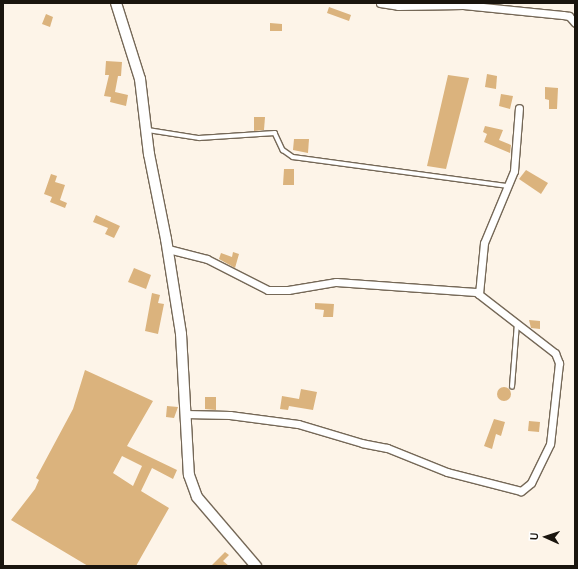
<!DOCTYPE html>
<html>
<head>
<meta charset="utf-8">
<style>
	body { margin:0 }
	#map { position:relative; width:578px; height:569px; overflow:hidden; background:#fdf4e8; font-family:"Space Grotesk",sans-serif }
	div>[style] { position:absolute }
	.building>* { inset:0; background:#dbb37d }
	.round { border-radius:50% }
	.roads { filter:drop-shadow(1px 0 #756857) drop-shadow(-1px 0 #756857) drop-shadow(0 1px #756857) drop-shadow(0 -1px #756857) }
	.lane>* { height:3.5px; margin:-1.75px; padding:0 1.75px; transform-origin:1.75px; border-radius:1.75px; background:#fff }
	.street>* { height:7px; margin:-3.5px; padding:0 3.5px; transform-origin:3.5px; border-radius:3.5px; background:#fff }
	.secondary>* { height:10px; margin:-5px; padding:0 5px; transform-origin:5px; border-radius:5px; background:#fff }
	span { translate:-50% -50%; white-space:nowrap; text-align:center; line-height:1.15; -webkit-text-stroke:3.5px #fff; paint-order:stroke }
	.frame { position:absolute; inset:0; border:4px solid #1a150e; pointer-events:none }
	.north { position:absolute; left:526px; top:517px; width:40px; height:40px; -webkit-text-stroke:3px #fff; paint-order:stroke; rotate:273deg; font-size:11px; font-weight:700; line-height:16px; text-align:center; color:#1a150e }
	.north::after { content:''; display:block; margin:auto; width:14px; height:18px; background:#1a150e; clip-path:polygon(50% 0,100% 100%,50% 72%,0 100%) }
</style>
</head>
<body>
<div id="map">
	<div class="building">
		<div style="clip-path:polygon(329px 7px,351px 15px,349px 21px,327px 13px)"></div>
		<div style="clip-path:polygon(46px 14px,53px 17px,50px 27px,42px 24px)"></div>
		<div style="clip-path:polygon(270px 23px,282px 24px,282px 31px,270px 31px)"></div>
		<div style="clip-path:polygon(106px 61px,122px 62px,121px 76px,118px 76px,115px 92px,128px 95px,126px 106px,110px 102px,111px 97px,104px 96px,109px 75px,105px 75px)"></div>
		<div style="clip-path:polygon(487px 74px,497px 76px,496px 89px,485px 87px)"></div>
		<div style="clip-path:polygon(448px 75px,469px 78px,446px 169px,427px 166px)"></div>
		<div style="clip-path:polygon(545px 87px,558px 88px,557px 109px,549px 109px,549px 100px,545px 99px)"></div>
		<div style="clip-path:polygon(501px 94px,513px 96px,510px 109px,499px 106px)"></div>
		<div style="clip-path:polygon(254px 117px,265px 117px,264px 130px,254px 131px)"></div>
		<div style="clip-path:polygon(485px 126px,503px 130px,499px 140px,511px 145px,510px 153px,484px 142px,487px 134px,483px 132px)"></div>
		<div style="clip-path:polygon(294px 139px,309px 139px,308px 153px,293px 150px)"></div>
		<div style="clip-path:polygon(284px 169px,294px 169px,294px 185px,283px 185px)"></div>
		<div style="clip-path:polygon(526px 170px,548px 183px,541px 194px,519px 179px)"></div>
		<div style="clip-path:polygon(51px 174px,57px 176px,55px 182px,65px 185px,60px 200px,67px 203px,65px 208px,50px 202px,52px 197px,44px 194px)"></div>
		<div style="clip-path:polygon(96px 215px,120px 226px,114px 238px,105px 234px,108px 228px,93px 222px)"></div>
		<div style="clip-path:polygon(233px 252px,239px 254px,235px 268px,219px 259px,221px 253px,232px 257px)"></div>
		<div style="clip-path:polygon(134px 268px,151px 275px,146px 289px,128px 282px)"></div>
		<div style="clip-path:polygon(152px 293px,160px 295px,158px 303px,164px 304px,158px 334px,145px 331px)"></div>
		<div style="clip-path:polygon(315px 303px,334px 304px,333px 317px,323px 317px,324px 310px,315px 309px)"></div>
		<div style="clip-path:polygon(529px 320px,540px 321px,540px 329px,531px 328px)"></div>
		<div style="clip-path:polygon(evenodd,85px 370px,153px 401px,127px 446px,177px 470px,173px 479px,152px 468px,141px 491px,169px 508px,136px 566px,88px 566px,11px 520px,35px 489px,39px 480px,36px 478px,73px 409px,85px 370px,122px 456px,142px 466px,133px 486px,113px 473px,122px 456px)"></div>
		<div class="round" style="left:497px;top:387px;width:14px;height:14px"></div>
		<div style="clip-path:polygon(301px 389px,317px 392px,313px 410px,289px 406px,288px 410px,280px 409px,282px 396px,299px 399px)"></div>
		<div style="clip-path:polygon(205px 397px,216px 397px,216px 410px,205px 409px)"></div>
		<div style="clip-path:polygon(167px 406px,178px 407px,174px 418px,166px 417px)"></div>
		<div style="clip-path:polygon(494px 419px,505px 422px,501px 436px,496px 434px,492px 449px,484px 446px)"></div>
		<div style="clip-path:polygon(529px 421px,540px 422px,539px 432px,528px 431px)"></div>
		<div style="clip-path:polygon(225px 552px,229px 555px,223px 561px,229px 566px,211px 566px)"></div>
	</div>
	<div class="roads">
		<div class="lane">
			<div style="left:148px;top:130px;width:52px;rotate:8.9deg"></div>
			<div style="left:199px;top:138px;width:76px;rotate:-3.8deg"></div>
			<div style="left:275px;top:133px;width:19px;rotate:65deg"></div>
			<div style="left:283px;top:150px;width:12px;rotate:35deg"></div>
			<div style="left:293px;top:157px;width:217px;rotate:7.7deg"></div>
			<div style="left:512px;top:387px;width:63px;rotate:-85.5deg"></div>
		</div>
		<div class="street">
			<div style="left:380px;top:3px;width:18px;rotate:9deg"></div>
			<div style="left:398px;top:6px;width:65px;rotate:-0.9deg"></div>
			<div style="left:463px;top:5px;width:100px;rotate:5.7deg"></div>
			<div style="left:563px;top:15px;width:6px;rotate:9deg"></div>
			<div style="left:569px;top:16px;width:9px;rotate:49deg"></div>
			<div style="left:168px;top:249px;width:40px;rotate:14.4deg"></div>
			<div style="left:207px;top:259px;width:68px;rotate:26.9deg"></div>
			<div style="left:268px;top:290px;width:20px"></div>
			<div style="left:288px;top:290px;width:49px;rotate:-9.5deg"></div>
			<div style="left:336px;top:282px;width:140px;rotate:4.1deg"></div>
			<div style="left:476px;top:292px;width:100px;rotate:37.7deg"></div>
			<div style="left:555px;top:353px;width:11px;rotate:68deg"></div>
			<div style="left:559px;top:363px;width:81px;rotate:96.3deg"></div>
			<div style="left:550px;top:444px;width:43px;rotate:116deg"></div>
			<div style="left:531px;top:483px;width:13px;rotate:141deg"></div>
			<div style="left:521px;top:491px;width:76px;rotate:-165.6deg"></div>
			<div style="left:447px;top:472px;width:65px;rotate:-158.2deg"></div>
			<div style="left:387px;top:448px;width:25px;rotate:-169deg"></div>
			<div style="left:362px;top:443px;width:67px;rotate:-163.5deg"></div>
			<div style="left:298px;top:424px;width:69px;rotate:-172.5deg"></div>
			<div style="left:230px;top:415px;width:45px;rotate:-178.7deg"></div>
			<div style="left:479px;top:294px;width:51px;rotate:-84.4deg"></div>
			<div style="left:484px;top:243px;width:78px;rotate:-67.4deg"></div>
			<div style="left:514px;top:171px;width:63px;rotate:-85.5deg"></div>
		</div>
		<div class="secondary">
			<div style="left:116px;top:3px;width:80px;rotate:72.5deg"></div>
			<div style="left:140px;top:79px;width:76px;rotate:83.2deg"></div>
			<div style="left:149px;top:154px;width:87px;rotate:78.7deg"></div>
			<div style="left:166px;top:239px;width:96px;rotate:81deg"></div>
			<div style="left:181px;top:334px;width:141px;rotate:86.8deg"></div>
			<div style="left:189px;top:475px;width:23px;rotate:70deg"></div>
			<div style="left:197px;top:497px;width:91px;rotate:49.5deg"></div>
		</div>
	</div>
	<div class="frame"></div>
	<div class="north">U</div>
</div>
</body>
</html>
